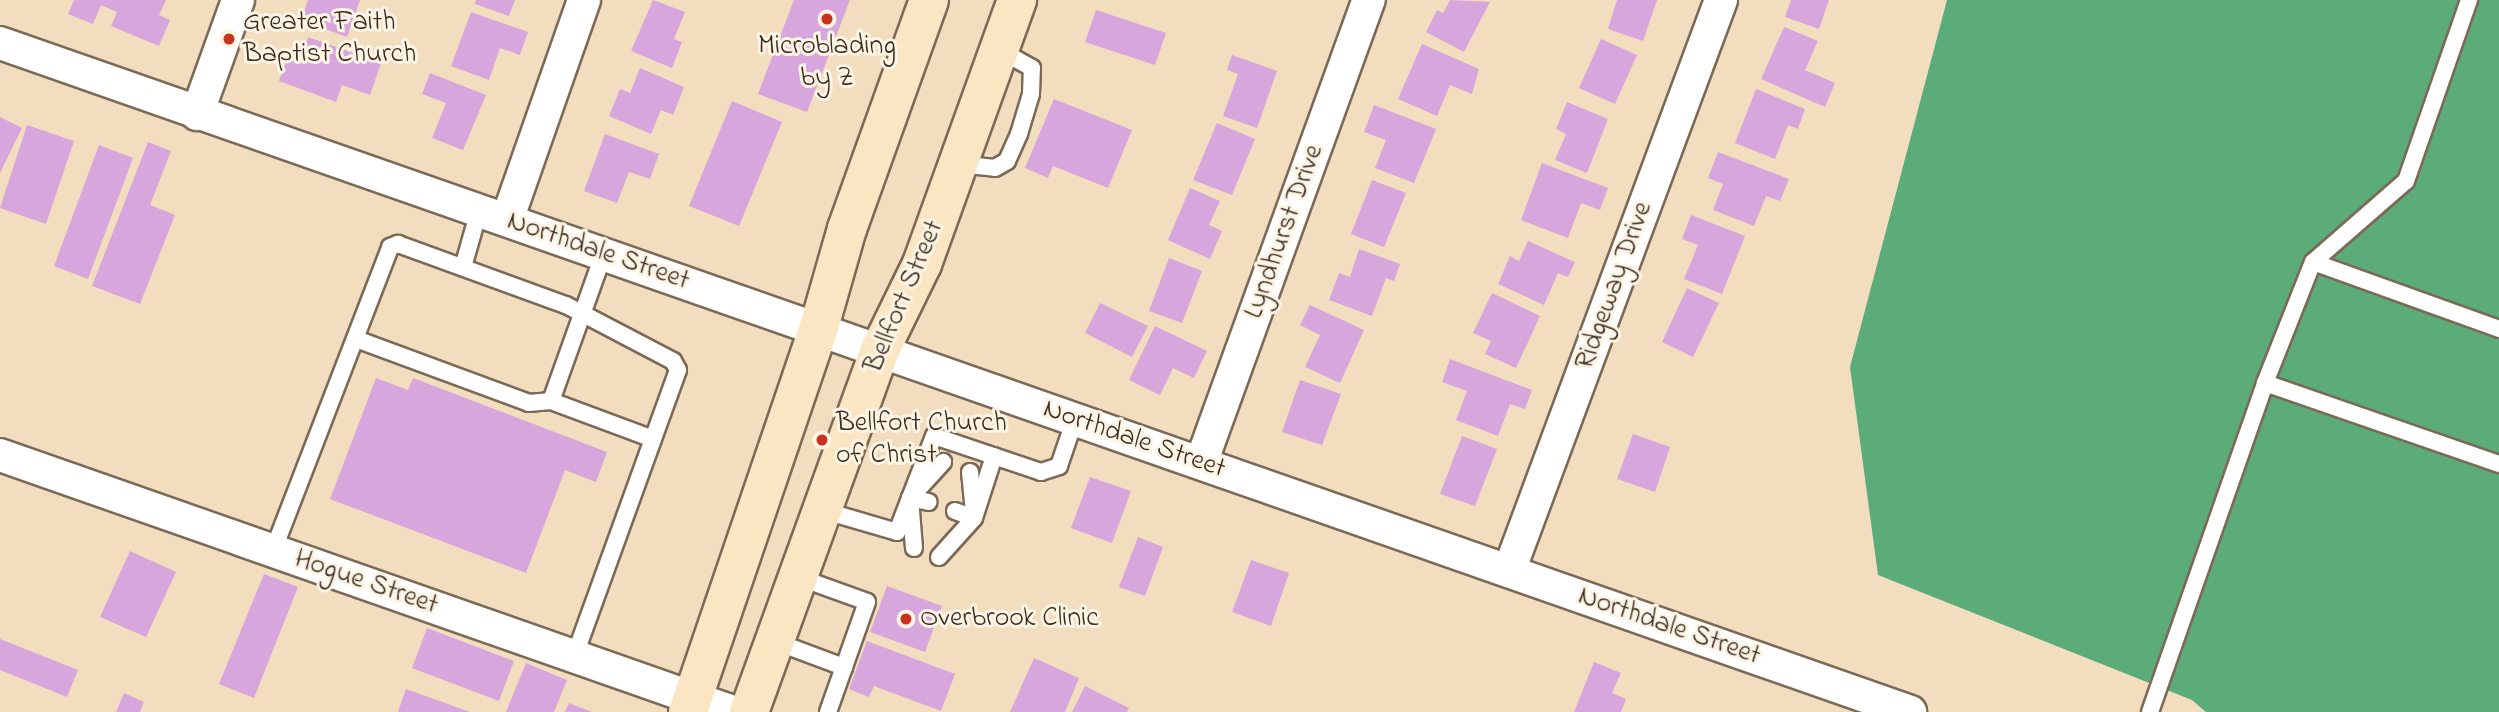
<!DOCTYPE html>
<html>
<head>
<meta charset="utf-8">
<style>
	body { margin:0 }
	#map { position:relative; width:2499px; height:712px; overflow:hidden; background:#f2ddbf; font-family:"Indie Flower",sans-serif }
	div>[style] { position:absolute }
	.forest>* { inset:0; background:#5bac79 }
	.building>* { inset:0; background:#d7a6dd }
	.roads { filter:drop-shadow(2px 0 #7b6956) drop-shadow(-2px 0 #7b6956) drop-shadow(0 2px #7b6956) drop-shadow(0 -2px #7b6956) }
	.lane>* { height:16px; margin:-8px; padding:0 8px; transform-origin:8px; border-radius:8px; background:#fff }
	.street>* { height:32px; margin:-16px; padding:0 16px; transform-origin:16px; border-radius:16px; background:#fff }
	.secondary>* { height:38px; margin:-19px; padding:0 19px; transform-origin:19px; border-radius:19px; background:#fbe6c4 }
	.dots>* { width:19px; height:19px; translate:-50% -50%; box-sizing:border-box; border:4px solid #fcf5e5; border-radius:50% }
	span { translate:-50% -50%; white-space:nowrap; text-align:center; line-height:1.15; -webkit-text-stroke:6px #fcf5e5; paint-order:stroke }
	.poi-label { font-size:28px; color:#3b2a1e }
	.left { translate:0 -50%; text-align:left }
	.street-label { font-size:28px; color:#3b2a1e }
</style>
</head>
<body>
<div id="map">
	<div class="forest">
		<div style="clip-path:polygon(1947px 0,2499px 0,2499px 712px,2206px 712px,2192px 700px,1878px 575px,1850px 367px)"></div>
	</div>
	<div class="building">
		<div style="clip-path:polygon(74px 0,166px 0,159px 15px,170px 20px,159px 46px,111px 26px,117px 12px,101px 5px,93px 24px,68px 14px)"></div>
		<div style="clip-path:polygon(308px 0,360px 0,347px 37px,301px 20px)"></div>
		<div style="clip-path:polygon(476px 0,515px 0,509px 16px,475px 4px)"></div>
		<div style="clip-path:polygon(653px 0,685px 12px,674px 39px,682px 42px,672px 68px,631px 51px)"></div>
		<div style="clip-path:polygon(794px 0,850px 0,807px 112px,758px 94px)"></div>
		<div style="clip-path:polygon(1450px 0,1490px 2px,1464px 52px,1426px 32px,1437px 10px,1443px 13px)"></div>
		<div style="clip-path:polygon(1617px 0,1657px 0,1643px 41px,1608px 29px)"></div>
		<div style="clip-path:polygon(1791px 0,1829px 0,1819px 29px,1785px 17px)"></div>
		<div style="clip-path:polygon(1096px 10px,1166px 33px,1155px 65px,1085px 42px)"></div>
		<div style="clip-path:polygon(471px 12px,528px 32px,520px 55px,500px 48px,489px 80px,451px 66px)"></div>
		<div style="clip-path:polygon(1784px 27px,1818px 41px,1805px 70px,1835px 83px,1825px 107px,1761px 79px)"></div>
		<div style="clip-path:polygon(308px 37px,381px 63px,370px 95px,342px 85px,336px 102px,279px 81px,290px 51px,301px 55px)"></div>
		<div style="clip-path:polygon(1601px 39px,1637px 55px,1615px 104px,1579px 88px)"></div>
		<div style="clip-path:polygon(1422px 44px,1479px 69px,1472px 94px,1450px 85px,1437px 116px,1398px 99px)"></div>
		<div style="clip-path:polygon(1232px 55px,1277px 71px,1257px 128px,1223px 116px,1238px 74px,1227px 70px)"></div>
		<div style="clip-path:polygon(640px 68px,684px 87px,673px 115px,661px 110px,651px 134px,609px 116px,620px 89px,630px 93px)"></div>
		<div style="clip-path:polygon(430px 73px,486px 95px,463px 150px,432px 138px,446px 103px,422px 94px)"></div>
		<div style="clip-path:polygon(1756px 89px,1805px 109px,1798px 129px,1788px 125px,1775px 159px,1735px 143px)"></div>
		<div style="clip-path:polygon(1054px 99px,1132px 130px,1108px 188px,1053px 166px,1048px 178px,1025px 168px)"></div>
		<div style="clip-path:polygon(732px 101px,782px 122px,739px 226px,689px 206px)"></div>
		<div style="clip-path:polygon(1567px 102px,1608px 119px,1587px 173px,1555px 160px,1566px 134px,1556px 129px)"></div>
		<div style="clip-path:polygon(1374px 105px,1436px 129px,1414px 183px,1375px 168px,1386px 140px,1364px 132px)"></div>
		<div style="clip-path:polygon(0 117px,22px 128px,0 173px)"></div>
		<div style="clip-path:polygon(1217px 123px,1255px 139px,1232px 195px,1193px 180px)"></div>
		<div style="clip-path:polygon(27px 125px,74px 141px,46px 224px,0 208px)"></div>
		<div style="clip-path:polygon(605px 134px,659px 154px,650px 179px,629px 172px,617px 203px,584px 191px)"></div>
		<div style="clip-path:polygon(148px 142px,171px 151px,150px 205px,175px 215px,140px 304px,92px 286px)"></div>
		<div style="clip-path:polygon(99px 145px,133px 158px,88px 279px,54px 266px)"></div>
		<div style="clip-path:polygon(1718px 152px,1789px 179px,1780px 201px,1766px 196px,1754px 226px,1713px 210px,1723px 184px,1708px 178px)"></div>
		<div style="clip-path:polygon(1542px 163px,1608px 188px,1600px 210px,1581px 203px,1568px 238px,1521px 220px)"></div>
		<div style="clip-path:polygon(1372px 180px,1406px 193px,1384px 247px,1351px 234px)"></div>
		<div style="clip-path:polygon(1190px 188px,1220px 201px,1209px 225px,1222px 231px,1210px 259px,1168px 240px)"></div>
		<div style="clip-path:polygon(1691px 215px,1745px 236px,1722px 294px,1684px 279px,1698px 245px,1682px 239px)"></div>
		<div style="clip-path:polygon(1528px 241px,1575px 262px,1568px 277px,1558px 273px,1544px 305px,1498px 284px,1510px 256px,1519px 261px)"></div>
		<div style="clip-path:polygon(1359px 249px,1400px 264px,1394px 281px,1386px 278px,1372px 316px,1329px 300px,1339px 273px,1350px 277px)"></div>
		<div style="clip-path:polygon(1169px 258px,1202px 271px,1182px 323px,1149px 311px)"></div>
		<div style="clip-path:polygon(1687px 288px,1719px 303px,1693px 357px,1662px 342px)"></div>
		<div style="clip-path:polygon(1492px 293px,1540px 316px,1516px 368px,1485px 354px,1491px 341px,1473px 333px)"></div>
		<div style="clip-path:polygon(1100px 303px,1148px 326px,1132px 357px,1085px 333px)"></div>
		<div style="clip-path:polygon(1310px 305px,1364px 330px,1340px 383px,1305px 367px,1320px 335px,1300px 325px)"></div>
		<div style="clip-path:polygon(1155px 326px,1207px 351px,1194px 378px,1173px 368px,1160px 395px,1129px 380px)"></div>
		<div style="clip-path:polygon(1450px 359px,1532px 390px,1525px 409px,1510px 404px,1498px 436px,1456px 420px,1467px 391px,1442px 382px)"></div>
		<div style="clip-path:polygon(376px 378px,408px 390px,413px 378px,607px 452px,596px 482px,565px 470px,526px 573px,330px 499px)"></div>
		<div style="clip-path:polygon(1300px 380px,1341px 394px,1322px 445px,1282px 432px)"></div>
		<div style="clip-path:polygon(1633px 434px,1670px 447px,1655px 492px,1617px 479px)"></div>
		<div style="clip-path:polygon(1462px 436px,1497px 449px,1475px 506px,1440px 494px)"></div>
		<div style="clip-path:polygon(1090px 477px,1131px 491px,1112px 543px,1071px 528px)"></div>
		<div style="clip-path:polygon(1138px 537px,1163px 547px,1145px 596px,1119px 587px)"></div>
		<div style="clip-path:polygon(130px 551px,176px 572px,146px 637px,100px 617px)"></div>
		<div style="clip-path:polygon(1251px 560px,1289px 573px,1271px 626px,1232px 612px)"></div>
		<div style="clip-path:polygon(264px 574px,298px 587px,254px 698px,219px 684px)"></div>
		<div style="clip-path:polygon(887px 586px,942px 606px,925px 652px,870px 632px)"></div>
		<div style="clip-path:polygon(427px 628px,514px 661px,499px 701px,412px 668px)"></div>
		<div style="clip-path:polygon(0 639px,78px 670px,67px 697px,0 670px)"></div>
		<div style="clip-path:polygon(867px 641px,955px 674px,941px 711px,874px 686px,869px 697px,849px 689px)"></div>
		<div style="clip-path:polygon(1034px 658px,1079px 678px,1065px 712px,1010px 712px)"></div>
		<div style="clip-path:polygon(1594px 662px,1621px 673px,1612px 693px,1626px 699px,1621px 712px,1574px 712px)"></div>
		<div style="clip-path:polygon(526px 663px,567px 680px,554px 712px,506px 712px)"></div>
		<div style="clip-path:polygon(1085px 686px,1129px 708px,1127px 712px,1072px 712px)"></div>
		<div style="clip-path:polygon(406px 689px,470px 712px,398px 712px)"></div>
		<div style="clip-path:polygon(124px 693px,144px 702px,140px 712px,116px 712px)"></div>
		<div style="clip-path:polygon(569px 703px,592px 712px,565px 712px)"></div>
	</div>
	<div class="roads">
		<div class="lane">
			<div style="left:958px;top:164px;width:37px;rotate:6deg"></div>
			<div style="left:995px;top:168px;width:14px;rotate:-30deg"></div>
			<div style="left:1007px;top:161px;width:30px;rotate:-66deg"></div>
			<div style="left:1019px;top:134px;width:42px;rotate:-73.3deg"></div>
			<div style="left:1031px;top:94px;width:26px;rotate:-88deg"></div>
			<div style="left:1032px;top:68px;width:38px;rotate:-151deg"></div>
			<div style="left:2313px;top:262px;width:198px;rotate:19.8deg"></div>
			<div style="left:463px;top:267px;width:58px;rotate:-74.1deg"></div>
			<div style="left:356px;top:339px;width:184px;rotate:20.3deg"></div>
			<div style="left:529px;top:403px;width:22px;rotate:-5deg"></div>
			<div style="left:551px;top:401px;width:109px;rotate:20.4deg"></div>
			<div style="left:2265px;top:383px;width:130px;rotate:-68.4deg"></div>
			<div style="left:2313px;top:262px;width:123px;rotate:-41.1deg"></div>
			<div style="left:2406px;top:181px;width:192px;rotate:-70.8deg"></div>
			<div style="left:551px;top:401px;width:154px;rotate:-70.3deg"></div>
			<div style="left:970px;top:472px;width:40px;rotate:84.3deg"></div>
			<div style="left:910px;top:498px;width:19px;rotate:12deg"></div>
			<div style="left:822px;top:510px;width:78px;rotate:16.3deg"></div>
			<div style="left:897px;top:532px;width:103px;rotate:-68.9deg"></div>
			<div style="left:934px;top:436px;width:113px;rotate:18.6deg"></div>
			<div style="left:1041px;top:472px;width:19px;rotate:-18deg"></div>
			<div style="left:1059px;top:466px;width:50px;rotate:-71.2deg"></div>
			<div style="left:955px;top:511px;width:20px;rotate:20deg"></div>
			<div style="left:914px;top:548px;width:50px;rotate:-94.6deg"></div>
			<div style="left:910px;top:498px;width:49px;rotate:-47.5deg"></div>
			<div style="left:273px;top:551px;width:326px;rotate:-68.9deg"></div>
			<div style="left:390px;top:247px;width:9px;rotate:-21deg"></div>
			<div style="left:398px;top:244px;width:179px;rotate:20deg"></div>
			<div style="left:566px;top:305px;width:121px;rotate:27.6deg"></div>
			<div style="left:673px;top:361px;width:10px;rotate:61deg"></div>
			<div style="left:678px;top:370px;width:303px;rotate:109.9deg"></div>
			<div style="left:939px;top:557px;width:52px;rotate:-48.1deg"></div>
			<div style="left:974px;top:518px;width:65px;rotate:-72.1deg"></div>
			<div style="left:798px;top:577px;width:73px;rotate:19.9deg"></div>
			<div style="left:867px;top:602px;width:117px;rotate:109.5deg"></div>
			<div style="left:774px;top:641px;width:75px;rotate:20.4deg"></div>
			<div style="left:2150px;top:712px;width:349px;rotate:-70.7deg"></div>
			<div style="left:2265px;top:383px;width:248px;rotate:19.1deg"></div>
		</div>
		<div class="street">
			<div style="left:0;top:43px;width:2024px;rotate:19.3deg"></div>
			<div style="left:197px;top:114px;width:121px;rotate:-70.2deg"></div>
			<div style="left:507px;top:220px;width:233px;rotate:-70.7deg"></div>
			<div style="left:0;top:455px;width:777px;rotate:19.32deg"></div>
			<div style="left:1201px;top:463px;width:493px;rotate:-70.1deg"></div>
			<div style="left:1509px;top:571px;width:609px;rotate:-69.63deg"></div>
		</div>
		<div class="secondary">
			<div style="left:688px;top:712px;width:407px;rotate:-71.2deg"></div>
			<div style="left:819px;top:327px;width:102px;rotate:-74.1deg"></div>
			<div style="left:847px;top:229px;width:243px;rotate:-70.3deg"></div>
			<div style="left:749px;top:712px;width:385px;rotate:-70.1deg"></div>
			<div style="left:880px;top:350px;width:96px;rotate:-64deg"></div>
			<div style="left:922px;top:264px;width:281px;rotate:-70.2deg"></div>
		</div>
	</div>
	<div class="dots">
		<div style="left:827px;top:19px;background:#c8321e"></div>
		<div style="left:229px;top:39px;background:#c8321e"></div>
		<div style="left:822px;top:440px;background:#c8321e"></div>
		<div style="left:906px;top:619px;background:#c8321e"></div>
	</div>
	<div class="poi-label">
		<span class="left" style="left:243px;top:39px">Greater Faith<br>Baptist Church</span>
		<span style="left:827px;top:63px">Microblading<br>by Z</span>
		<span class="left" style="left:836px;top:440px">Bellfort Church<br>of Christ</span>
		<span class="left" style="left:920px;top:619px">Overbrook Clinic</span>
	</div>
	<div class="street-label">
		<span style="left:1285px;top:232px;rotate:-70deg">Lyndhurst Drive</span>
		<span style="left:598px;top:252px;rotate:19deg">Northdale Street</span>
		<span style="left:1615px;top:286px;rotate:-70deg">Ridgeway Drive</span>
		<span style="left:905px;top:297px;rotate:-67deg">Bellfort Street</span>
		<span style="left:1134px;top:440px;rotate:19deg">Northdale Street</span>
		<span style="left:366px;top:583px;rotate:19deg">Hogue Street</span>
		<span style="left:1669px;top:627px;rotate:19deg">Northdale Street</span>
	</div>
</div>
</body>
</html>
